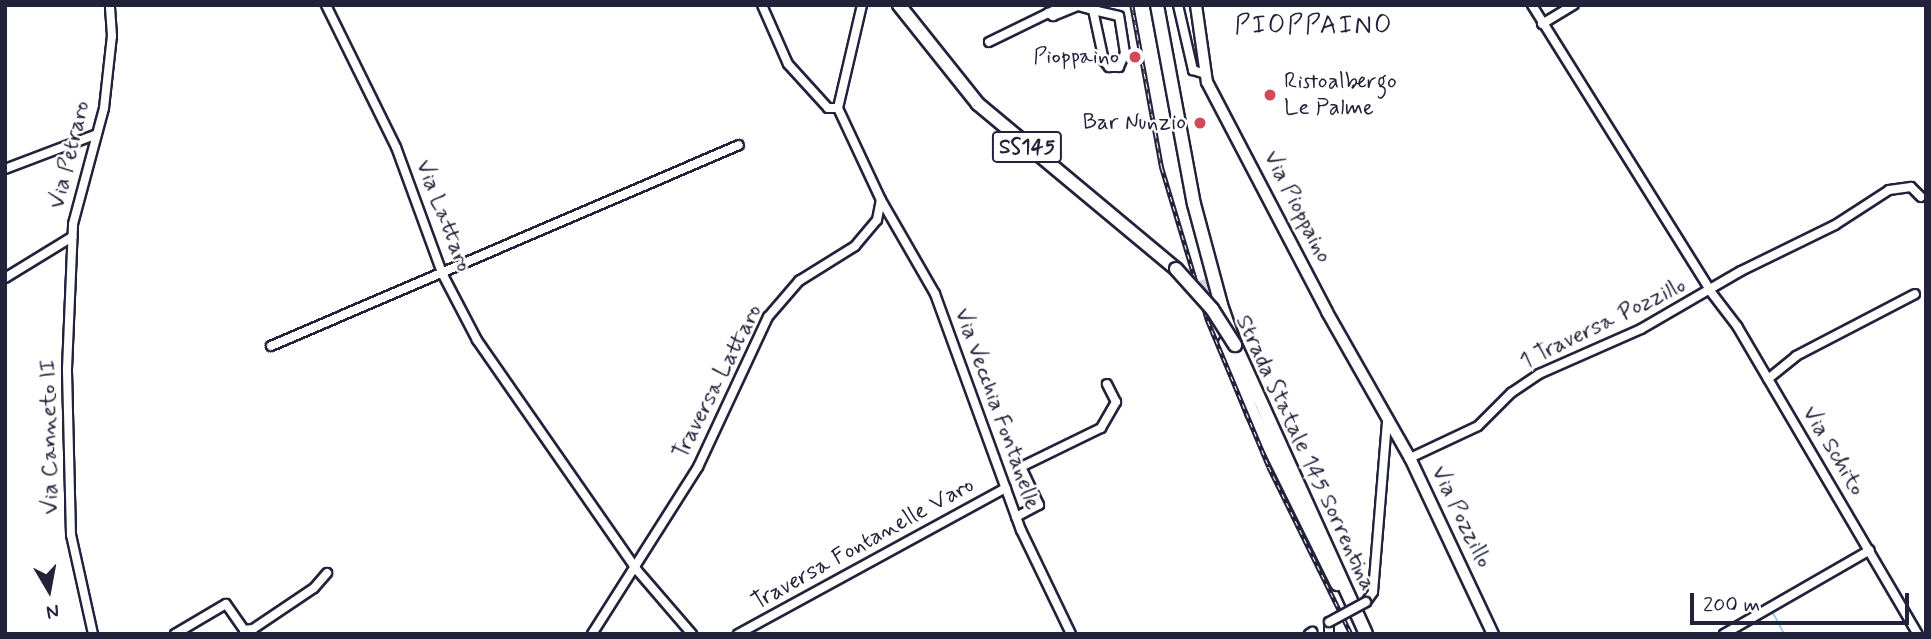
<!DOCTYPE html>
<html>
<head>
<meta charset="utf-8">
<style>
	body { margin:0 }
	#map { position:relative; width:1931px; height:639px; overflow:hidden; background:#fff; font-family:Mynerve,sans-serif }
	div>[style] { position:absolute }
	.stream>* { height:2px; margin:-1px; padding:0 1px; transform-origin:1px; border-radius:1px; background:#99cef7 }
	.highway-tunnel>* { height:12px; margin-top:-6px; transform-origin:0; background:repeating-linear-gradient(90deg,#d3d3d8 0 12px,transparent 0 18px) }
	.roads { filter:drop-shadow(2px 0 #22223b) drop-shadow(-2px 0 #22223b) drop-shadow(0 2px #22223b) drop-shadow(0 -2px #22223b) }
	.minor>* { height:8px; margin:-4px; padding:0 4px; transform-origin:4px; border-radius:4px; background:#fff }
	.major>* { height:10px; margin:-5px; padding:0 5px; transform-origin:5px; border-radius:5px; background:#fff }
	.highway>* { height:12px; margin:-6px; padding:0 6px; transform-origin:6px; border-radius:6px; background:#fff }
	.rail>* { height:4.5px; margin-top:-2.25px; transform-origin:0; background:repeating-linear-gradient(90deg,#fff 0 5px,#22223b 0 10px); box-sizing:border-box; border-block:2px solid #22223b }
	.bridges { filter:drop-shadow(2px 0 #22223b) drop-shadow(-2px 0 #22223b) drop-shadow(0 2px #22223b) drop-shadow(0 -2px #22223b) }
	.minor-bridge>* { height:8px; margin:-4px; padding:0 4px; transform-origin:4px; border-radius:4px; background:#fff }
	.highway-bridge>* { height:12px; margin:-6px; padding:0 6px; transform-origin:6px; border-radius:6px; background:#fff }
	.dots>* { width:19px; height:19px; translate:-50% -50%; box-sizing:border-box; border:4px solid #fff; border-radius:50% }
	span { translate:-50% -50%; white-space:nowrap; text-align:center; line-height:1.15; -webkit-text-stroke:5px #fff; paint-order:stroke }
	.shield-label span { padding:2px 5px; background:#fff; border:2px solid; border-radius:5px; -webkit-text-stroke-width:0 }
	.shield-label { font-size:21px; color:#22223b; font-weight:700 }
	.poi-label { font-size:23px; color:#22223b }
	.right { translate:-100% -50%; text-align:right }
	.left { translate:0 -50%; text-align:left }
	.street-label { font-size:23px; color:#22223b }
	.quarter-label { font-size:26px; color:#22223b; letter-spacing:2px }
	.frame { position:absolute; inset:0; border:7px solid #22223b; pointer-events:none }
	.north { position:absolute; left:14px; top:555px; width:70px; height:70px; -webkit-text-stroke:5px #fff; paint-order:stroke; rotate:170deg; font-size:19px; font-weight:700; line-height:28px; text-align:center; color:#22223b }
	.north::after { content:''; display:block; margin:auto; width:24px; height:32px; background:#22223b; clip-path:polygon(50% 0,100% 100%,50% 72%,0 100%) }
	.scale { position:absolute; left:1690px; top:593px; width:219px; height:32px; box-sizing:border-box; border:4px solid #22223b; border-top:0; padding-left:9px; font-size:21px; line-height:24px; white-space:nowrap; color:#22223b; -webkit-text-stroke:5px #fff; paint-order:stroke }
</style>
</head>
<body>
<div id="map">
	<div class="stream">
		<div style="left:1772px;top:611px;width:26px;rotate:62deg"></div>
	</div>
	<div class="highway-tunnel">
		<div style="left:1205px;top:279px;width:34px;rotate:73deg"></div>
	</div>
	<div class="roads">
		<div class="minor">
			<div style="left:326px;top:5px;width:158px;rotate:63.8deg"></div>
			<div style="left:396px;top:147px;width:134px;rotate:69.9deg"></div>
			<div style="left:442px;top:273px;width:76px;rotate:62.4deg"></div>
			<div style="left:477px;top:340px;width:279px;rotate:55.2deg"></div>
			<div style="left:636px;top:569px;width:86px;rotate:49.3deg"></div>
			<div style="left:762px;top:5px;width:64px;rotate:66.2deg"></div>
			<div style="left:788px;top:64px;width:59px;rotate:47.7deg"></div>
			<div style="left:828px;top:108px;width:10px"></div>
			<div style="left:1178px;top:5px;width:67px;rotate:77deg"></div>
			<div style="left:1193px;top:70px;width:13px;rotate:18deg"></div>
			<div style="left:1532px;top:5px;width:338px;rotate:58deg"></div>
			<div style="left:1711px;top:292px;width:43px;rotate:52.6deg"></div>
			<div style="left:1737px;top:326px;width:357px;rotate:59.6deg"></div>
			<div style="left:1048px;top:13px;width:6px;rotate:31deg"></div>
			<div style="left:1053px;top:16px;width:27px;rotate:-22deg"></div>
			<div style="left:1078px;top:6px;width:16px;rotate:15deg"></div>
			<div style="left:1093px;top:10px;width:52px;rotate:77.8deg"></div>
			<div style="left:1104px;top:61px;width:8px;rotate:50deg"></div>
			<div style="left:1109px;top:67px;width:10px"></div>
			<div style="left:1119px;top:67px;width:15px;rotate:-67deg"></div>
			<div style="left:1125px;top:53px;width:37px;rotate:-99deg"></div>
			<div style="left:1119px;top:16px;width:27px;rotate:-167deg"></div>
			<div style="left:1542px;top:24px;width:37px;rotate:-31deg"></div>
			<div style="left:989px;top:42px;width:85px;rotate:-26deg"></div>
			<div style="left:5px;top:169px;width:98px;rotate:-20.8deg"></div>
			<div style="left:881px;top:200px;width:108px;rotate:60.1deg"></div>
			<div style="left:935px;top:294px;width:251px;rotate:70deg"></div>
			<div style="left:1021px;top:530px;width:115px;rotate:64.3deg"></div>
			<div style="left:5px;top:278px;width:79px;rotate:-31.5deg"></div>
			<div style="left:271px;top:346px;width:509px;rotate:-23.24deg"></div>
			<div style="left:1768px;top:379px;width:36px;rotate:-39deg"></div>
			<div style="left:1796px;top:356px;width:134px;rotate:-27.5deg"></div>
			<div style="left:1410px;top:458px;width:75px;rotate:-25.2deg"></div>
			<div style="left:1478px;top:426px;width:47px;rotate:-45deg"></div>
			<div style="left:1511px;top:393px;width:34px;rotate:-34deg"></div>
			<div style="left:1539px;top:374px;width:111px;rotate:-23.8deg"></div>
			<div style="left:1641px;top:329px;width:116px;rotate:-30.1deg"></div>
			<div style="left:1741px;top:271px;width:105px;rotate:-26.1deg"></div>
			<div style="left:1835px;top:225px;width:64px;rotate:-32.9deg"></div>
			<div style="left:1889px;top:190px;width:22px;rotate:-8deg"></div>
			<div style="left:1911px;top:187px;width:14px;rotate:45deg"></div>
			<div style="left:1016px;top:517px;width:26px;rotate:-28deg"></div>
			<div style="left:1039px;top:505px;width:42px;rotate:-115.3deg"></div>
			<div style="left:1021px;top:467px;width:89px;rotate:-26deg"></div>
			<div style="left:1101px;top:428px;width:30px;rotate:-60deg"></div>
			<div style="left:1116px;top:402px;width:20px;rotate:-117deg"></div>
			<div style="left:1366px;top:602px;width:12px;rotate:-55deg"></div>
			<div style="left:1373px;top:592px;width:173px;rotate:-85.3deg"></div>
			<div style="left:93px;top:634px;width:101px;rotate:-102.5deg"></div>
			<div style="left:71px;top:535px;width:166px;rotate:-91.4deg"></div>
			<div style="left:67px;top:369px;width:145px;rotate:-87.6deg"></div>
			<div style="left:73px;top:224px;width:120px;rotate:-75deg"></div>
			<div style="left:104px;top:108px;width:72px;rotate:-83.7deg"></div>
			<div style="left:112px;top:36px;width:31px;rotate:-94deg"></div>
			<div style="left:175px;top:634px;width:59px;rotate:-30.5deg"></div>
			<div style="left:226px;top:604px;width:32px;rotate:55deg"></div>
			<div style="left:244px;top:630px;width:9px;rotate:-6deg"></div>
			<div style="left:253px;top:629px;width:73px;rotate:-33.9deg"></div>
			<div style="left:314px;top:588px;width:20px;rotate:-49deg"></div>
			<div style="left:592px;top:634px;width:198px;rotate:-57.6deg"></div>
			<div style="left:698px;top:467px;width:166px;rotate:-65deg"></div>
			<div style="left:768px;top:317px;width:48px;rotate:-49.3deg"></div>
			<div style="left:799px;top:281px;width:66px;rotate:-32deg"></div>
			<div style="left:855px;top:246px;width:34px;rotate:-50deg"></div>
			<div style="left:877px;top:220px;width:20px;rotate:-79deg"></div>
			<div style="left:881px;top:200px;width:102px;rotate:-115.1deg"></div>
			<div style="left:838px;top:108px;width:106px;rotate:-76.9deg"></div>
			<div style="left:738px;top:634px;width:305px;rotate:-28.6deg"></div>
			<div style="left:1309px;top:634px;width:4px;rotate:-34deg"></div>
			<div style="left:1329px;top:634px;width:12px;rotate:-90deg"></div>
			<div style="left:1724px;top:634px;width:168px;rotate:-29.9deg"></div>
		</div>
		<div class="major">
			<div style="left:1196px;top:5px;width:78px;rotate:81.9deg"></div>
			<div style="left:1207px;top:82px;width:259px;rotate:62.4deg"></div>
			<div style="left:1327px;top:312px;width:168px;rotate:60.4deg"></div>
			<div style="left:1410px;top:458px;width:195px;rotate:64.8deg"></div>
		</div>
		<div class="highway">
			<div style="left:899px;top:5px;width:127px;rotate:51.4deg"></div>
			<div style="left:978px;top:104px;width:258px;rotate:39.8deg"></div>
			<div style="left:1157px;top:5px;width:202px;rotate:79.5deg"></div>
			<div style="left:1194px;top:204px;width:105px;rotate:75deg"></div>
			<div style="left:1221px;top:305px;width:42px;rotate:70.7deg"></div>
			<div style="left:1235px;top:345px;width:317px;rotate:65.6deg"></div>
			<div style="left:1225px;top:343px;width:74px;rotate:68.6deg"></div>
			<div style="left:1252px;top:412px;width:192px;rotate:63.7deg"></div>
		</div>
	</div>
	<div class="rail">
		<div style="left:1132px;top:5px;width:166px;rotate:79.6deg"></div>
		<div style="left:1162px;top:168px;width:160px;rotate:73.3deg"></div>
		<div style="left:1208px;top:321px;width:158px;rotate:67.3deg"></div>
		<div style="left:1269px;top:467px;width:186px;rotate:63.8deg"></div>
	</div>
	<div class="bridges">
		<div class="minor-bridge">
			<div style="left:1329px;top:622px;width:42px;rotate:-28.4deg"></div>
		</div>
		<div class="highway-bridge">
			<div style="left:1176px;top:269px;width:54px;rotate:48deg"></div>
			<div style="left:1212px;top:309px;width:43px;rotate:57.4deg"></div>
		</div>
	</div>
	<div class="dots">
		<div style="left:1135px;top:57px;background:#d1495b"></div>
		<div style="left:1270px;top:95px;background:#d1495b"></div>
		<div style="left:1200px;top:123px;background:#d1495b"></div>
	</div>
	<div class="shield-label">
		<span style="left:1027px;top:147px">SS145</span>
	</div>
	<div class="poi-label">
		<span class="right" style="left:1119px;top:57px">Pioppaino</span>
		<span class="left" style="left:1284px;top:95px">Ristoalbergo<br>Le Palme</span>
		<span class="right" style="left:1186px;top:123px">Bar Nunzio</span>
	</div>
	<div class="street-label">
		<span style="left:70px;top:155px;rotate:-76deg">Via Petraro</span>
		<span style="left:1297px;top:207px;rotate:63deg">Via Pioppaino</span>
		<span style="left:443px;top:216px;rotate:69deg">Via Lattaro</span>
		<span style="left:1603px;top:324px;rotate:-26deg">1 Traversa Pozzillo</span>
		<span style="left:718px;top:382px;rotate:-63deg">Traversa Lattaro</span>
		<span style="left:997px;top:409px;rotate:70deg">Via Vecchia Fontanelle</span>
		<span style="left:50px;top:437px;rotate:-91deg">Via Canneto II</span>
		<span style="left:1833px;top:451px;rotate:59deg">Via Schito</span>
		<span style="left:1305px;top:453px;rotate:65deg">Strada Statale 145 Sorrentina</span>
		<span style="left:1461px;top:517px;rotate:64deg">Via Pozzillo</span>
		<span style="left:863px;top:544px;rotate:-29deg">Traversa Fontanelle Varo</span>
	</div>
	<div class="quarter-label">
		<span style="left:1314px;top:27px">PIOPPAINO</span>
	</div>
	<div class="frame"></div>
	<div class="north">N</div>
	<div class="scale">200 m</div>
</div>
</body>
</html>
